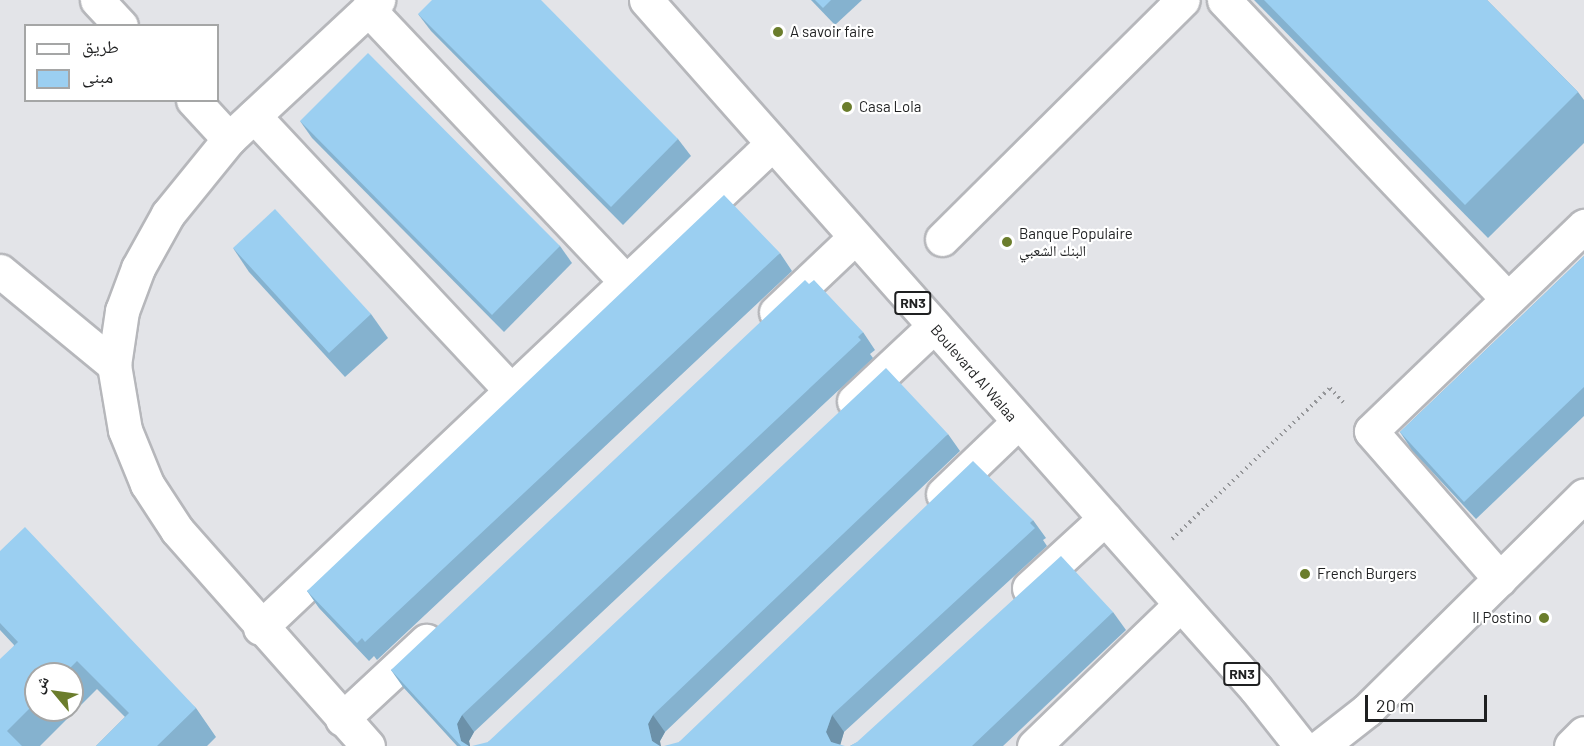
<!DOCTYPE html>
<html>
<head>
<meta charset="utf-8">
<style>
	body { margin:0 }
	#map { position:relative; width:1584px; height:746px; overflow:hidden; background:#e3e4e8; font-family:Barlow,"Noto Naskh Arabic",sans-serif }
	div>[style] { position:absolute }
	.path>* { height:4px; margin-top:-2px; transform-origin:0; background:repeating-linear-gradient(90deg,#959699 0 1.5px,transparent 0 6px) }
	.roads { filter:drop-shadow(2px 0 #b6b7bb) drop-shadow(-2px 0 #b6b7bb) drop-shadow(0 2px #b6b7bb) drop-shadow(0 -2px #b6b7bb) }
	.minor>* { height:33px; margin:-16.5px; padding:0 16.5px; transform-origin:16.5px; border-radius:16.5px; background:#fff }
	.primary>* { height:33px; margin:-16.5px; padding:0 16.5px; transform-origin:16.5px; border-radius:16.5px; background:#fff }
	.wall>* { inset:0; background:#85b2cf }
	.shaded-wall>* { inset:0; background:#6c91a9 }
	.building>* { inset:0; background:#9bcff1 }
	.dots>* { width:16px; height:16px; translate:-50% -50%; box-sizing:border-box; border:3px solid #fff; border-radius:50% }
	span { translate:-50% -50%; white-space:nowrap; text-align:center; line-height:1.15; -webkit-text-stroke:4.5px #fff; paint-order:stroke }
	.shield-label span { padding:2px 4px; background:#fff; border:2px solid; border-radius:4px; -webkit-text-stroke-width:0 }
	.shield-label { font-size:14px; color:#1f2021; font-weight:700 }
	.poi-label { font-size:15px; color:#1f2021 }
	.left { translate:0 -50%; text-align:left }
	.right { translate:-100% -50%; text-align:right }
	.street-label { font-size:15px; color:#1f2021 }
	.legend { position:absolute; left:24px; top:24px; width:195px; height:78px; box-sizing:border-box; background:#fff; border:2px solid #a5a6a6; margin:0; padding:8px 10px; list-style:none; font-size:18px; color:#1f2021 }
	.legend li { display:flex; align-items:center; gap:12px; height:30px }
	.legend b { width:30px; border:2px solid #a5a6a6 }
	.north { position:absolute; left:24px; top:662px; width:60px; height:60px; box-sizing:border-box; background:#fff; border:2px solid #a5a6a6; border-radius:50%; rotate:299deg; font-size:16px; font-weight:700; line-height:24px; text-align:center; color:#1f2021 }
	.north::after { content:''; display:block; margin:auto; width:21px; height:27px; background:#6b7d2c; clip-path:polygon(50% 0,100% 100%,50% 72%,0 100%) }
	.scale { position:absolute; left:1365px; top:695px; width:122px; height:27px; box-sizing:border-box; border:3px solid #1f2021; border-top:0; padding-left:8px; font-size:18px; line-height:21px; white-space:nowrap; color:#1f2021; -webkit-text-stroke:4px #fff; paint-order:stroke }
</style>
</head>
<body>
<div id="map">
	<div class="path">
		<div style="left:1172px;top:539px;width:219px;rotate:-43.7deg"></div>
		<div style="left:1330px;top:388px;width:23px;rotate:47deg"></div>
	</div>
	<div class="roads">
		<div class="minor">
			<div style="left:97px;top:0;width:35px;rotate:47deg"></div>
			<div style="left:1224px;top:0;width:412px;rotate:46.5deg"></div>
			<div style="left:368px;top:9px;width:376px;rotate:46.6deg"></div>
			<div style="left:193px;top:100px;width:53px;rotate:47.3deg"></div>
			<div style="left:254px;top:116px;width:376px;rotate:46.9deg"></div>
			<div style="left:942px;top:239px;width:339px;rotate:-44.8deg"></div>
			<div style="left:0;top:271px;width:148px;rotate:39.5deg"></div>
			<div style="left:776px;top:312px;width:109px;rotate:-43.5deg"></div>
			<div style="left:854px;top:401px;width:110px;rotate:-43.2deg"></div>
			<div style="left:943px;top:494px;width:104px;rotate:-43.8deg"></div>
			<div style="left:1500px;top:579px;width:196px;rotate:-131.1deg"></div>
			<div style="left:1371px;top:431px;width:296px;rotate:-43.9deg"></div>
			<div style="left:1029px;top:588px;width:103px;rotate:-42.6deg"></div>
			<div style="left:260px;top:628px;width:705px;rotate:-43.39deg"></div>
			<div style="left:342px;top:719px;width:115px;rotate:-42.9deg"></div>
			<div style="left:368px;top:746px;width:288px;rotate:-131.5deg"></div>
			<div style="left:177px;top:530px;width:55px;rotate:-123.1deg"></div>
			<div style="left:147px;top:484px;width:58px;rotate:-112.2deg"></div>
			<div style="left:125px;top:430px;width:66px;rotate:-99.6deg"></div>
			<div style="left:114px;top:365px;width:55px;rotate:-81.6deg"></div>
			<div style="left:122px;top:311px;width:46px;rotate:-69.6deg"></div>
			<div style="left:138px;top:268px;width:62px;rotate:-60.9deg"></div>
			<div style="left:168px;top:214px;width:97px;rotate:-50.9deg"></div>
			<div style="left:229px;top:139px;width:204px;rotate:-43deg"></div>
			<div style="left:1034px;top:746px;width:203px;rotate:-44deg"></div>
			<div style="left:1321px;top:746px;width:58px;rotate:-38deg"></div>
			<div style="left:1367px;top:710px;width:305px;rotate:-44.7deg"></div>
			<div style="left:1571px;top:746px;width:18px;rotate:-45deg"></div>
		</div>
		<div class="primary">
			<div style="left:646px;top:0;width:920px;rotate:48.48deg"></div>
			<div style="left:1256px;top:689px;width:73px;rotate:51.7deg"></div>
		</div>
	</div>
	<div class="wall">
		<div style="clip-path:polygon(811px 0,862px 0,835px 25px)"></div>
		<div style="clip-path:polygon(1254px 0,1487px 0,1578px 92px,1584px 100px,1584px 143px,1488px 238px)"></div>
		<div style="clip-path:polygon(418px 14px,678px 139px,691px 156px,623px 225px,431px 31px)"></div>
		<div style="clip-path:polygon(300px 121px,560px 246px,572px 263px,504px 332px,312px 138px)"></div>
		<div style="clip-path:polygon(233px 248px,371px 314px,388px 338px,345px 377px,249px 272px)"></div>
		<div style="clip-path:polygon(780px 253px,792px 271px,377px 660px,374px 656px,369px 661px,319px 608px,307px 591px)"></div>
		<div style="clip-path:polygon(1584px 256px,1584px 416px,1476px 519px,1412px 450px,1400px 432px)"></div>
		<div style="clip-path:polygon(863px 332px,875px 350px,870px 354px,873px 358px,474px 732px,469px 741px,470px 746px,457px 746px,403px 687px,391px 670px)"></div>
		<div style="clip-path:polygon(948px 434px,960px 451px,665px 732px,660px 741px,488px 742px)"></div>
		<div style="clip-path:polygon(1033px 520px,1046px 538px,1043px 540px,1047px 546px,844px 732px,840px 744px,679px 742px)"></div>
		<div style="clip-path:polygon(evenodd,0 551px,196px 708px,216px 737px,207px 746px,96px 746px,125px 717px,97px 689px,40px 746px,0 746px,14px 645px,0 630px,0 551px,36px 674px,72px 674px,72px 710px,36px 710px,36px 674px)"></div>
		<div style="clip-path:polygon(1113px 612px,1126px 630px,1003px 746px,850px 746px)"></div>
	</div>
	<div class="shaded-wall">
		<div style="clip-path:polygon(462px 715px,474px 732px,469px 741px,470px 746px,464px 746px,461px 741px,457px 724px)"></div>
		<div style="clip-path:polygon(653px 715px,665px 732px,660px 741px,661px 746px,655px 746px,652px 741px,648px 724px)"></div>
		<div style="clip-path:polygon(832px 715px,844px 732px,840px 746px,831px 742px,826px 732px)"></div>
	</div>
	<div class="building">
		<div style="clip-path:polygon(432px 0,541px 0,678px 139px,611px 207px,418px 14px)"></div>
		<div style="clip-path:polygon(815px 0,831px 0,823px 8px)"></div>
		<div style="clip-path:polygon(1264px 0,1487px 0,1578px 92px,1465px 205px)"></div>
		<div style="clip-path:polygon(368px 53px,560px 246px,492px 315px,300px 121px)"></div>
		<div style="clip-path:polygon(724px 195px,780px 253px,365px 642px,362px 638px,357px 643px,307px 591px)"></div>
		<div style="clip-path:polygon(275px 209px,371px 314px,329px 353px,233px 248px)"></div>
		<div style="clip-path:polygon(1584px 256px,1584px 387px,1464px 502px,1400px 432px)"></div>
		<div style="clip-path:polygon(805px 280px,809px 284px,814px 280px,863px 332px,858px 337px,861px 340px,462px 715px,457px 724px,461px 741px,469px 746px,461px 746px,391px 670px)"></div>
		<div style="clip-path:polygon(886px 368px,948px 434px,653px 715px,648px 724px,652px 741px,660px 746px,472px 746px,488px 742px)"></div>
		<div style="clip-path:polygon(973px 461px,1033px 520px,1030px 523px,1035px 528px,832px 715px,826px 732px,831px 742px,845px 746px,664px 746px,679px 742px)"></div>
		<div style="clip-path:polygon(25px 527px,196px 708px,157px 746px,96px 746px,129px 713px,77px 661px,64px 674px,36px 674px,36px 702px,7px 731px,22px 746px,0 746px,0 659px,18px 642px,0 623px,0 551px)"></div>
		<div style="clip-path:polygon(1061px 556px,1113px 612px,972px 746px,850px 746px,857px 742px)"></div>
	</div>
	<div class="dots">
		<div style="left:778px;top:32px;background:#6b7d2c"></div>
		<div style="left:847px;top:107px;background:#6b7d2c"></div>
		<div style="left:1007px;top:242px;background:#6b7d2c"></div>
		<div style="left:1305px;top:574px;background:#6b7d2c"></div>
		<div style="left:1544px;top:618px;background:#6b7d2c"></div>
	</div>
	<div class="shield-label">
		<span style="left:913px;top:303px">RN3</span>
		<span style="left:1242px;top:674px">RN3</span>
	</div>
	<div class="poi-label">
		<span class="left" style="left:790px;top:32px">A savoir faire</span>
		<span class="left" style="left:859px;top:107px">Casa Lola</span>
		<span class="left" style="left:1019px;top:242px">Banque Populaire<br>البنك الشعبي</span>
		<span class="left" style="left:1317px;top:574px">French Burgers</span>
		<span class="right" style="left:1532px;top:618px">Il Postino</span>
	</div>
	<div class="street-label">
		<span style="left:974px;top:373px;rotate:49deg">Boulevard Al Walaa</span>
	</div>
	<ul class="legend">
	<li><b style="height:8px;background:#fff"></b>طريق</li>
	<li><b style="height:16px;background:#9bcff1"></b>مبنى</li>
	</ul>
	<div class="north">ش</div>
	<div class="scale">20 m</div>
</div>
</body>
</html>
